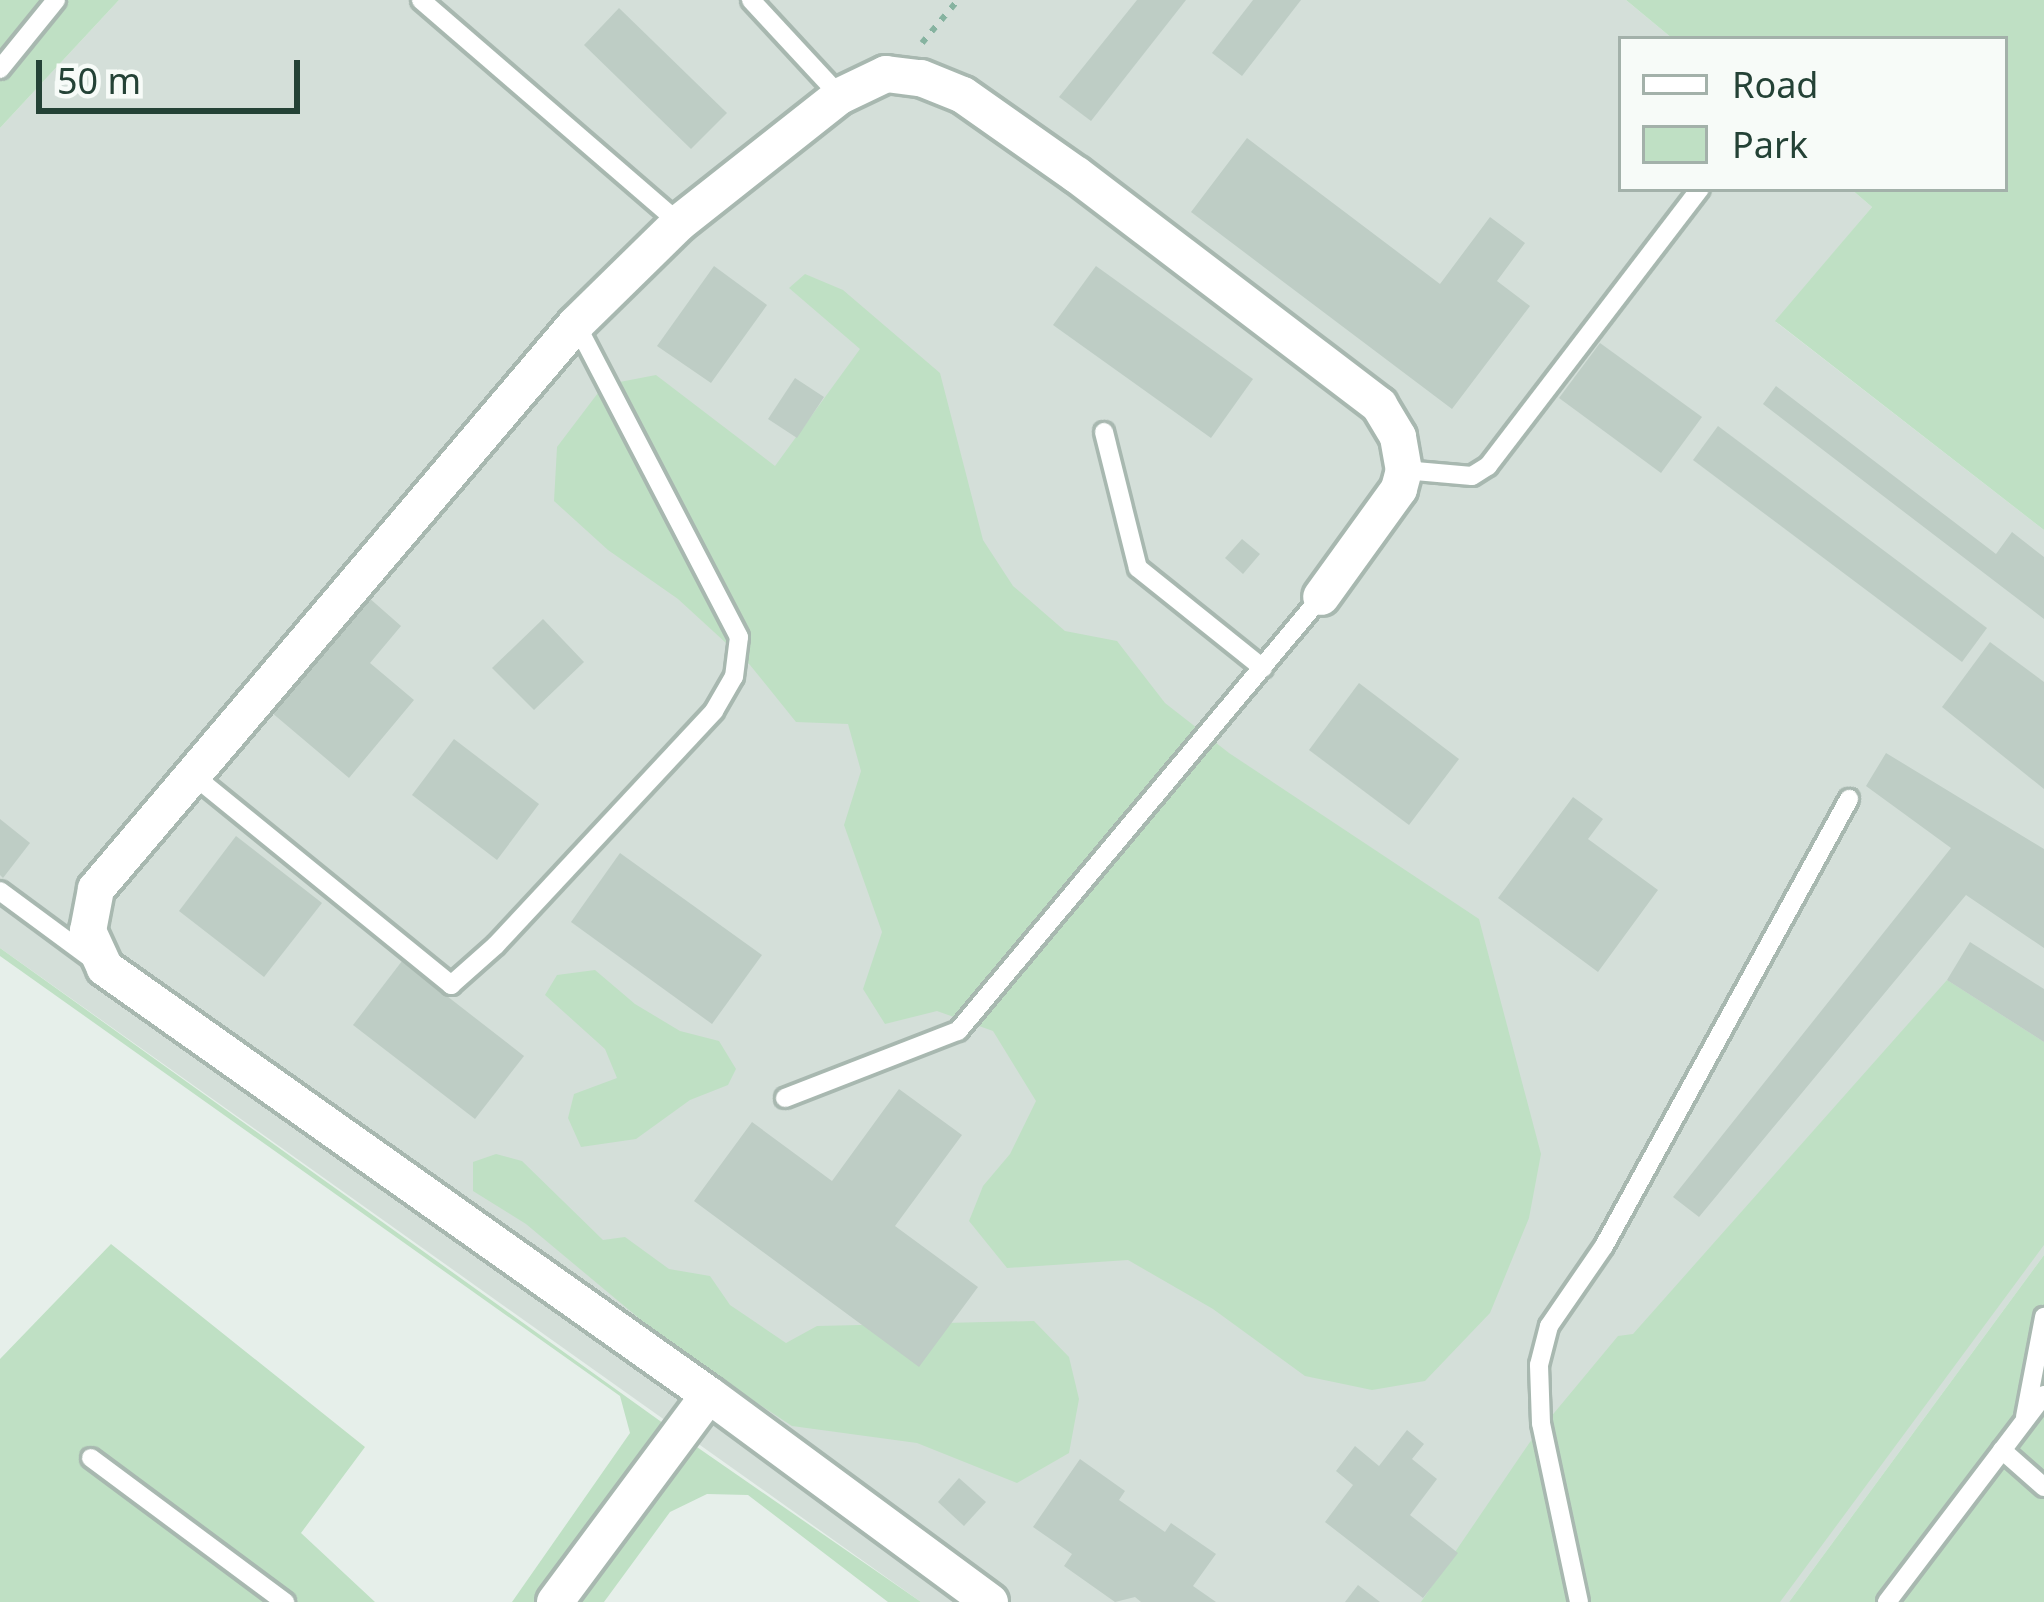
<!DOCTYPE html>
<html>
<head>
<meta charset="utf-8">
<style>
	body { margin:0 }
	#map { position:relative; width:2044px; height:1602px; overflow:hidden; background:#e6efea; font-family:"Noto Sans",sans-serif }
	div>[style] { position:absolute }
	.built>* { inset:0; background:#d4dfd9 }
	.green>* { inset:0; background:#bfe0c4 }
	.building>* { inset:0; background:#becdc5 }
	.path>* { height:6px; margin-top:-3px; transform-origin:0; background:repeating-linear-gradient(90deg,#86b3a0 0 6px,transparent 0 15px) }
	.roads { filter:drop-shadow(3px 0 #a8b8b0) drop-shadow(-3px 0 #a8b8b0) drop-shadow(0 3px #a8b8b0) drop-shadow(0 -3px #a8b8b0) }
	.lane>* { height:18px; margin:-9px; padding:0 9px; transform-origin:9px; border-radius:9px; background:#fff }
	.street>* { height:36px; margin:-18px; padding:0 18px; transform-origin:18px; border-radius:18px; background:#fff }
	span { translate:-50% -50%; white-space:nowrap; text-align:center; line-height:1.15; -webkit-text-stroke:10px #f7fbf8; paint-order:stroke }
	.legend { position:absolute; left:1618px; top:36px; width:390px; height:156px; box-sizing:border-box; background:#f7fbf8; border:3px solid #a3b1aa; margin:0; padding:15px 21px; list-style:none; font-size:36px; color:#244236 }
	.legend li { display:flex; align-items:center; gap:24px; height:60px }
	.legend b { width:60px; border:3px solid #a3b1aa }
	.scale { position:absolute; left:36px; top:60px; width:264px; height:54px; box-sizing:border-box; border:6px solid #244236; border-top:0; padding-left:15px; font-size:36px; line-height:42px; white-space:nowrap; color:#244236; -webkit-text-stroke:9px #f7fbf8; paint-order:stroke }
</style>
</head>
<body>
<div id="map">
	<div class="built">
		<div style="clip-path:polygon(119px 0,1626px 0,1673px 39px,1621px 39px,1621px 189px,1851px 189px,1872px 207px,1776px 322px,2044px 530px,2044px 1255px,1789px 1602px,921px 1602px,0 948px,0 128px)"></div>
	</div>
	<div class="green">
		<div style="clip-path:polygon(0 0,119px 0,0 128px)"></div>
		<div style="clip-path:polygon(1626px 0,2044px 0,2044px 530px,1775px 321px,1872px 207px,1851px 189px,2005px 189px,2005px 39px,1673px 39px)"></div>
		<div style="clip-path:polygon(805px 274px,843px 290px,940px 373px,983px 540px,1013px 586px,1065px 631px,1117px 641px,1165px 703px,1229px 753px,1479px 919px,1541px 1154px,1529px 1218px,1490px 1313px,1425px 1381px,1372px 1390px,1305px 1376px,1213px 1309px,1128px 1260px,1007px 1268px,969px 1221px,983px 1186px,1010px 1154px,1036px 1101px,993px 1031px,937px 1011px,885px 1024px,863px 989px,882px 932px,844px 825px,861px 771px,848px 724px,796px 722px,750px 665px,678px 599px,608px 550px,554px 501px,557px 447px,604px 385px,656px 375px,775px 466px,860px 349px,789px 288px)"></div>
		<div style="clip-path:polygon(0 948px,681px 1436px,921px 1602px,888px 1602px,748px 1495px,707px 1494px,670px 1512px,604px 1602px,512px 1602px,630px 1433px,620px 1396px,0 956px)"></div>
		<div style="clip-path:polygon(595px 970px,635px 1004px,680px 1031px,719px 1041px,736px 1069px,728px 1085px,690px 1100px,636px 1139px,581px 1147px,568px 1118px,574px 1094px,617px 1078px,605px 1049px,545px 995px,557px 975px)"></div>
		<div style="clip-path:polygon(1947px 980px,2044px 1042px,2044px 1245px,1780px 1602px,1421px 1602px,1530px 1442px,1618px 1336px,1633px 1334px)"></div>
		<div style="clip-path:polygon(496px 1154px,522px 1161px,603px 1240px,625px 1237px,669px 1269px,710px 1276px,730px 1305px,786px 1343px,817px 1326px,1034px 1321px,1069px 1357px,1079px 1399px,1069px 1453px,1017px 1483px,917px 1443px,792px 1426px,677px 1350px,526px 1224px,473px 1191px,473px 1162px)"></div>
		<div style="clip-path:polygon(111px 1244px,365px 1447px,301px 1533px,375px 1602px,0 1602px,0 1359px)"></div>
		<div style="clip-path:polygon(2044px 1255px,2044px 1602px,1789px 1602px)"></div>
	</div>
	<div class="building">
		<div style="clip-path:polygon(1137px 0,1186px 0,1091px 121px,1059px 97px)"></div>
		<div style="clip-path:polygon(1253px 0,1301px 0,1242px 76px,1212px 53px)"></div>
		<div style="clip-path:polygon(619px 8px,727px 113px,691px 149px,584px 45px)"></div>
		<div style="clip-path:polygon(1247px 138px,1440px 284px,1490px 217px,1525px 243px,1497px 281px,1530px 306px,1452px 409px,1191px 212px)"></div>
		<div style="clip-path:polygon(714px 266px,767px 305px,711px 383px,657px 346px)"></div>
		<div style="clip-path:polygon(1096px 266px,1253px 379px,1211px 438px,1053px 325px)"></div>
		<div style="clip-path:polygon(1600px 343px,1702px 417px,1661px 473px,1559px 398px)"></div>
		<div style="clip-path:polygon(795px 378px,824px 397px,797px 438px,768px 419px)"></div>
		<div style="clip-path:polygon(1776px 386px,1996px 554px,2012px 532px,2044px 557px,2044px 619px,1763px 404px)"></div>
		<div style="clip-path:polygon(1718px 426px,1987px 628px,1962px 662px,1693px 460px)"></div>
		<div style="clip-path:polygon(1242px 539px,1260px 554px,1243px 574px,1225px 558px)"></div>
		<div style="clip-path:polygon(368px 597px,401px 626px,370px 663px,414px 700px,349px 778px,271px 712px)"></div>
		<div style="clip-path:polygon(543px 619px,584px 662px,534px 710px,492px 668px)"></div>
		<div style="clip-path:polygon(1990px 642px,2044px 682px,2044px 789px,1942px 707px)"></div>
		<div style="clip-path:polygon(1359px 683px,1459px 759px,1409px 825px,1309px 750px)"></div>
		<div style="clip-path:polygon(454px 739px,539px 804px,497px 860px,412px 795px)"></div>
		<div style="clip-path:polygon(1886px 753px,2044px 849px,2044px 948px,1966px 895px,1699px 1217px,1673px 1197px,1951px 848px,1866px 786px)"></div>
		<div style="clip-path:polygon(1573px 797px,1603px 819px,1588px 839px,1658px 890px,1598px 972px,1498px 898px)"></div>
		<div style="clip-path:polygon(0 819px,30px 843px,3px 878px,0 875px)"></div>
		<div style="clip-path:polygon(236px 836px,322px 903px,264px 977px,179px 911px)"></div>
		<div style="clip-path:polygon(620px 853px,762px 955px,712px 1024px,571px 922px)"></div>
		<div style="clip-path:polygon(1970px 942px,2044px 989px,2044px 1042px,1947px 980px)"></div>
		<div style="clip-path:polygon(402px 961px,524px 1056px,475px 1119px,353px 1025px)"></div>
		<div style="clip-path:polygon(899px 1089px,962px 1135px,895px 1226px,978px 1287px,919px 1367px,694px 1201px,752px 1122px,832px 1181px)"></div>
		<div style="clip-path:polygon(1407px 1430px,1424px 1444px,1412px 1459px,1437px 1479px,1410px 1515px,1458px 1553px,1423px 1598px,1325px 1522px,1353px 1485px,1336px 1471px,1355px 1446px,1379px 1466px)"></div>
		<div style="clip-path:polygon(1080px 1459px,1125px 1491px,1119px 1500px,1165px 1532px,1171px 1523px,1216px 1554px,1193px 1586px,1216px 1602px,1141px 1602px,1135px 1597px,1115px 1602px,1064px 1566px,1072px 1554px,1033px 1527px)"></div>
		<div style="clip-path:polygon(959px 1478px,986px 1502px,964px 1526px,938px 1502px)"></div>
		<div style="clip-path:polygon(1358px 1585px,1380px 1602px,1345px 1602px)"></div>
	</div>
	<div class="path">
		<div style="left:922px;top:43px;width:56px;rotate:-50.1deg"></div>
	</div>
	<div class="roads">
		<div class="lane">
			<div style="left:421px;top:0;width:341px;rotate:40.8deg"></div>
			<div style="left:751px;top:0;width:131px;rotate:47.2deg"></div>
			<div style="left:0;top:69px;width:89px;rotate:-50.9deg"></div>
			<div style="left:1104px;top:432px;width:140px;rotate:76deg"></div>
			<div style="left:1138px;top:568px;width:160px;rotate:38.7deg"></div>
			<div style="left:1404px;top:470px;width:68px;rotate:5deg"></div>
			<div style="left:1472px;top:476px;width:19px;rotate:-32deg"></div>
			<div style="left:1488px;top:466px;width:349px;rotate:-52.6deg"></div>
			<div style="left:193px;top:775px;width:333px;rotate:39.1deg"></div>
			<div style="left:451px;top:985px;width:60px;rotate:-41.6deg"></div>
			<div style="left:496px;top:945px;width:320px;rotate:-47deg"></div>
			<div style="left:714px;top:711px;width:39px;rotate:-60deg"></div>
			<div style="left:734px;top:677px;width:40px;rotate:-82.9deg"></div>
			<div style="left:739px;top:637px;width:353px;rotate:-117.5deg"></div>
			<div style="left:0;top:891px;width:113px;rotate:36.4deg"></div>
			<div style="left:785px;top:1098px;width:186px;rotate:-21.2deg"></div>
			<div style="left:958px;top:1031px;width:566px;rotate:-50.09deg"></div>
			<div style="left:2025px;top:1417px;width:102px;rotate:-79.2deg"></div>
			<div style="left:2002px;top:1450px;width:56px;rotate:41.4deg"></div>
			<div style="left:91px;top:1458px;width:242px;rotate:36.6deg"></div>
			<div style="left:1579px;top:1602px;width:183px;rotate:-102deg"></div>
			<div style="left:1541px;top:1423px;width:58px;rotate:-92deg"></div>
			<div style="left:1539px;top:1365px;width:40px;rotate:-75.6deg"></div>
			<div style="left:1549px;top:1326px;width:97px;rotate:-55.5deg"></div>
			<div style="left:1604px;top:1246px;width:510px;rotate:-61.27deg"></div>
			<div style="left:1887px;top:1602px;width:260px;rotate:-52.8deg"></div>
		</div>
		<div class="street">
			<div style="left:555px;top:1602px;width:258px;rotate:-53.4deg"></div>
			<div style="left:990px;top:1602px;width:349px;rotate:-143.6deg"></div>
			<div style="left:709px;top:1395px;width:740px;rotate:-144.74deg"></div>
			<div style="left:105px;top:968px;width:41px;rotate:-114.7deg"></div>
			<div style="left:88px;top:931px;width:43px;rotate:-79.2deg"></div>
			<div style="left:96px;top:889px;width:741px;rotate:-49.65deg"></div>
			<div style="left:576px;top:324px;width:144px;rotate:-44.4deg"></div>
			<div style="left:679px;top:223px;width:205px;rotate:-38.3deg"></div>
			<div style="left:840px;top:96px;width:51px;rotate:-25.6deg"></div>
			<div style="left:886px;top:74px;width:35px;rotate:7deg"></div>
			<div style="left:921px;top:78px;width:45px;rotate:22deg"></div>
			<div style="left:963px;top:95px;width:139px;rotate:35.1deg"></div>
			<div style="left:1077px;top:175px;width:380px;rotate:37.3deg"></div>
			<div style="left:1379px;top:405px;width:37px;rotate:59deg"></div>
			<div style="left:1398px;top:437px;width:34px;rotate:80deg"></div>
			<div style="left:1404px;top:470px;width:20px;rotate:105deg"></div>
			<div style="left:1399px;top:489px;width:133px;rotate:125.8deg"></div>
		</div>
	</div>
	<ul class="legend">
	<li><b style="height:15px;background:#fff"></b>Road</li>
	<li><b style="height:33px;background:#bfe0c4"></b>Park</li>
	</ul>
	<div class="scale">50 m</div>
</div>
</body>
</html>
